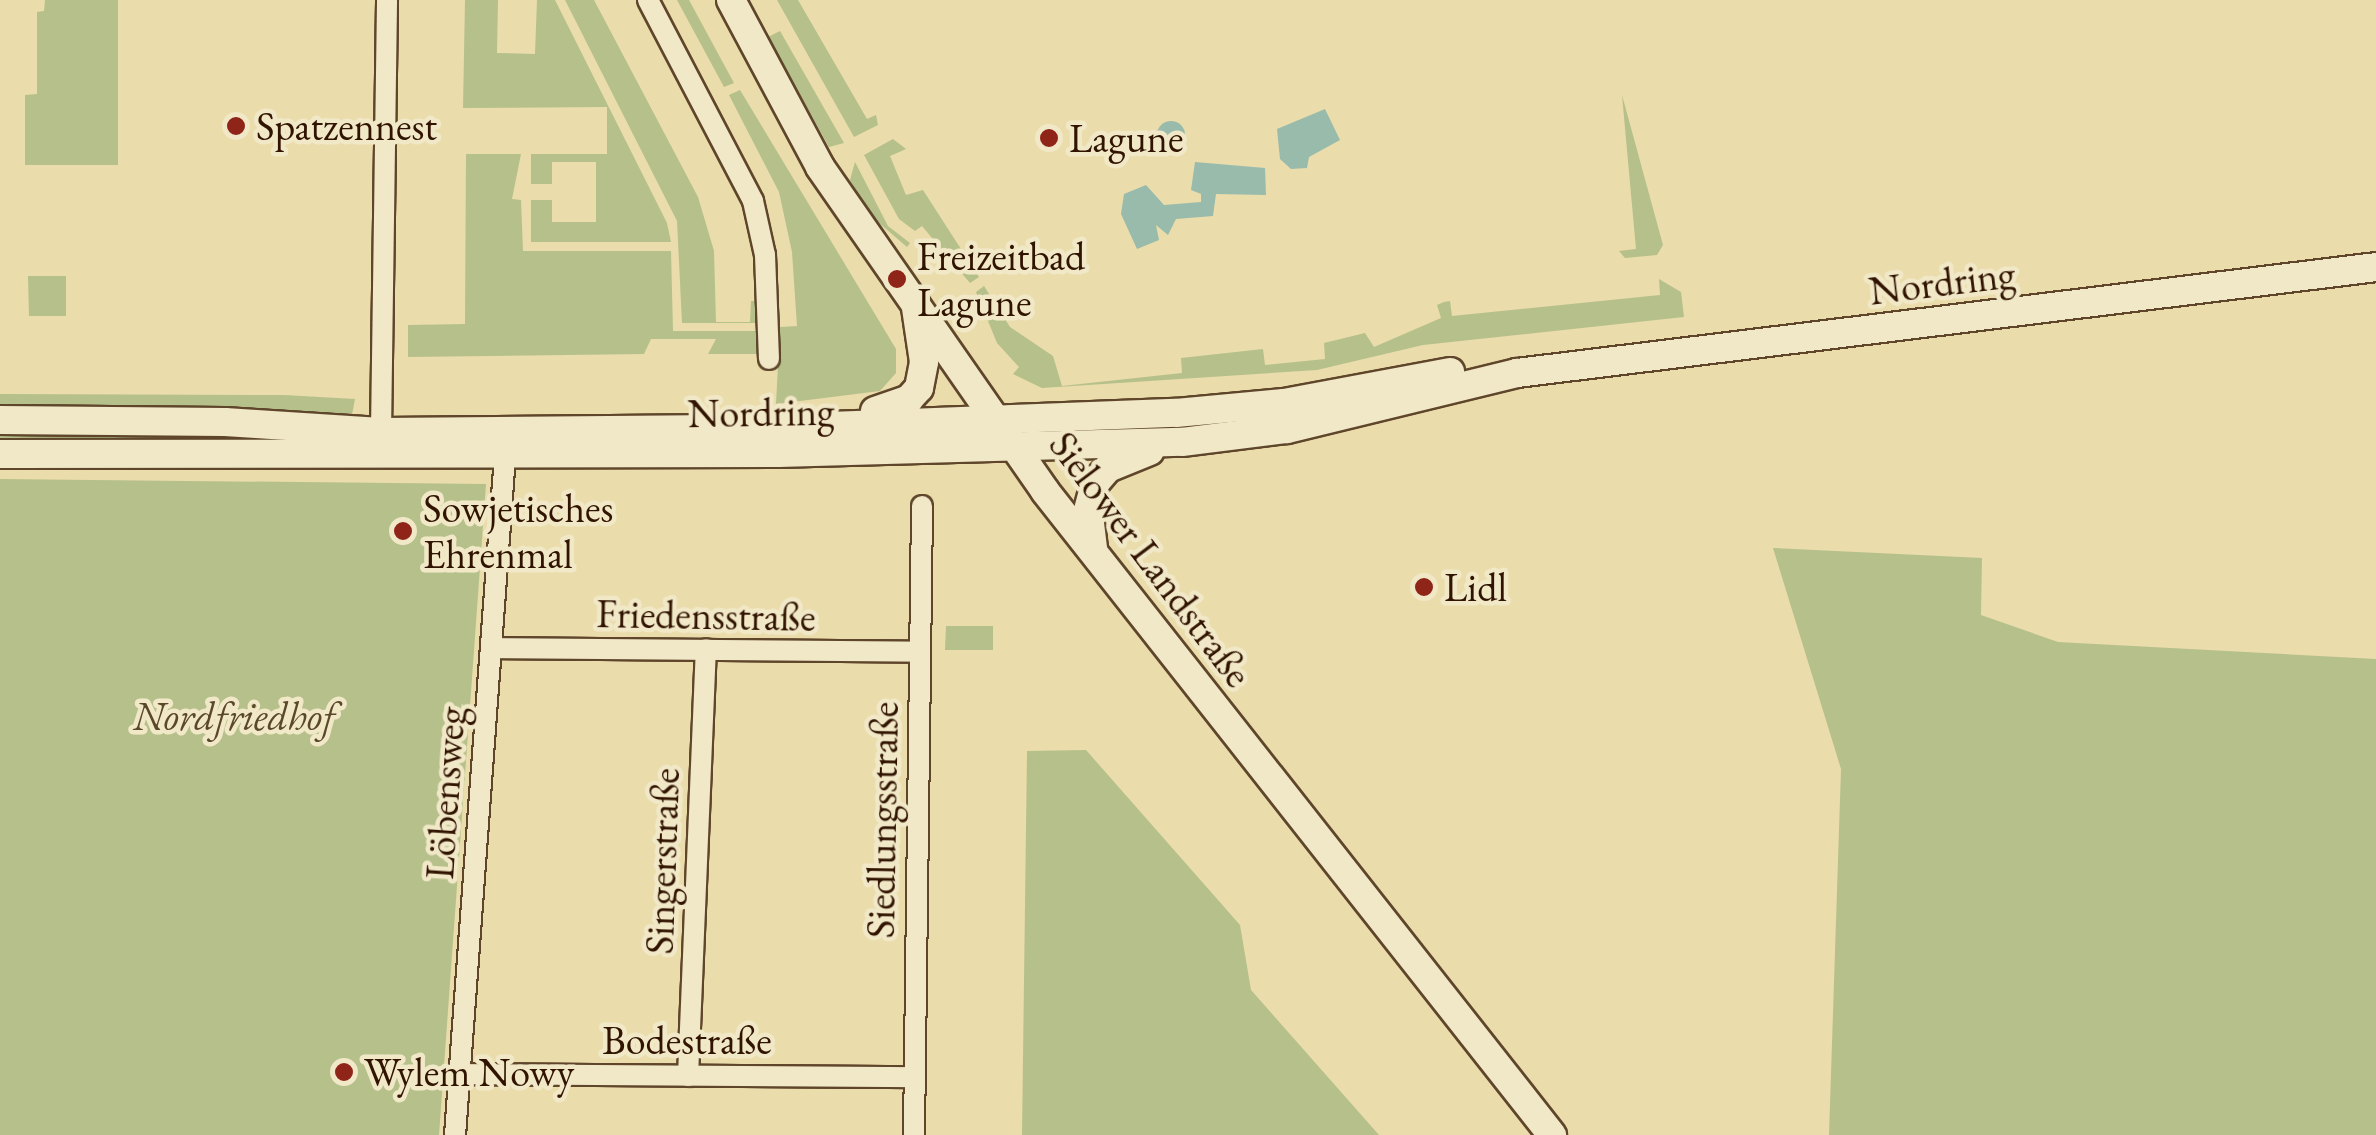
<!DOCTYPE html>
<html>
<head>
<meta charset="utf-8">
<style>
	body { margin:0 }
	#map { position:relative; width:2376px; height:1135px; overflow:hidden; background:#eadcab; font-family:"EB Garamond",serif }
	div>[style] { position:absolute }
	.green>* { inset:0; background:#b6c08a }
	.water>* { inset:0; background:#98bbab }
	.round { border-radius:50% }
	.roads { filter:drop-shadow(2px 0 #5f462b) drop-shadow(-2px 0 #5f462b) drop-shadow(0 2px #5f462b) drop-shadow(0 -2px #5f462b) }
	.street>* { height:20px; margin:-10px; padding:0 10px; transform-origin:10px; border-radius:10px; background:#f1e8c8 }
	.secondary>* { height:28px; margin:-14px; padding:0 14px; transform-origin:14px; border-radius:14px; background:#f1e8c8 }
	.dots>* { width:28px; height:28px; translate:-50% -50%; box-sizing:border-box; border:5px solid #f1e8c8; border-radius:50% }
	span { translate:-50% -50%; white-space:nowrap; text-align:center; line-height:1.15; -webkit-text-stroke:9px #f1e8c8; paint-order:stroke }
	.poi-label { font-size:40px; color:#311400 }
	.left { translate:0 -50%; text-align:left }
	.street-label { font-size:40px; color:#311400 }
	.park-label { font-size:40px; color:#594829; font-style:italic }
</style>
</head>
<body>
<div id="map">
	<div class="green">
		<div style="clip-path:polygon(45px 0,118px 0,118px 165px,25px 165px,25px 95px,37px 94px,37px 12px,44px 11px)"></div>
		<div style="clip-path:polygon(465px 0,498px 0,497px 53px,535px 54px,537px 0,555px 0,667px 223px,671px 242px,531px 242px,531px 200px,552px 200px,552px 222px,596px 222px,596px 162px,552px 162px,552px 184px,531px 184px,531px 154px,607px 154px,607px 107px,463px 108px)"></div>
		<div style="clip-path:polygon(565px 0,594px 0,698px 197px,714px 251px,716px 322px,750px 322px,751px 301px,758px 301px,758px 323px,682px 323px,677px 221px)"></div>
		<div style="clip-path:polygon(677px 0,689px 0,734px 83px,724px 87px)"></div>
		<div style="clip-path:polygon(777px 0,798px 0,867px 119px,876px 115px,878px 125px,854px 137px)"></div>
		<div style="clip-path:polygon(780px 31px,844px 143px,829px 147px,768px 37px)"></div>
		<div style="clip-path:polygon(740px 90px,896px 349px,896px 373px,880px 391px,776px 404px,780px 327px,797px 326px,792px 252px,779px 192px,729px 95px)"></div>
		<div style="clip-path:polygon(1622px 95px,1663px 245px,1657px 255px,1625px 258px,1619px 251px,1636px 249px)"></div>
		<div style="clip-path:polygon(893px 139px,906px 149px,890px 156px,906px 195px,923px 190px,979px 277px,970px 283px,922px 226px,915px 231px,899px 219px,864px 155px)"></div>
		<div style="clip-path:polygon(466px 154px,521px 154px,512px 199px,521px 200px,523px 251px,671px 251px,673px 331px,759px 331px,760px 354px,708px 354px,716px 339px,651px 339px,644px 354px,408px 357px,408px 325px,465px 324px)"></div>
		<div style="clip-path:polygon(855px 162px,888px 226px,910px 243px,907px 247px,872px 217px,850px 180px)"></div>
		<div style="clip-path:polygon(28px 276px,66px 276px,66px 316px,29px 316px)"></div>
		<div style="clip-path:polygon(1659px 279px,1681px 292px,1684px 317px,1423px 345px,1317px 370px,1042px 388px,1013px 374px,1019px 367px,997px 343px,976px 292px,984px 286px,1010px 327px,1053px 356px,1062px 386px,1182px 373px,1181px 358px,1263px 349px,1265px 365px,1325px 359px,1324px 343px,1365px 333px,1374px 347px,1441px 318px,1437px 305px,1444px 302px,1450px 301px,1452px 316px,1660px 295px)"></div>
		<div style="clip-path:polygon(0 394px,284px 395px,355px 399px,351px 420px,0 407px)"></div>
		<div style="clip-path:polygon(0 428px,214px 430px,328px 440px,0 443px)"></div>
		<div style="clip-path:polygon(0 479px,486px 484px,439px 1135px,0 1135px)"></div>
		<div style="clip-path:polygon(1773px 548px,1982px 558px,1981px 615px,2058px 642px,2376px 659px,2376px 1135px,1829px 1135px,1841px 769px)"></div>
		<div style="clip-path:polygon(946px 626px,993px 626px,993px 650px,945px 650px)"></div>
		<div style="clip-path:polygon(1086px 750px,1240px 925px,1251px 990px,1379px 1135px,1022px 1135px,1027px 751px)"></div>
	</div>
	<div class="water">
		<div style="clip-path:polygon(1325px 109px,1340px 140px,1309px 157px,1307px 168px,1291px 169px,1280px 159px,1277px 129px)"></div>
		<div class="round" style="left:1157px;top:121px;width:28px;height:28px"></div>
		<div style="clip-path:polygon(1195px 162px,1265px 168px,1266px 195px,1216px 194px,1213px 216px,1176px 219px,1168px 235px,1156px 225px,1159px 240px,1137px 249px,1121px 214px,1124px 194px,1146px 185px,1164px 205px,1201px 202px,1201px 194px,1191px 190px)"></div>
	</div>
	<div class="roads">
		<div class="street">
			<div style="left:648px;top:0;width:227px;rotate:62.4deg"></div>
			<div style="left:753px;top:201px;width:55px;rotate:77.5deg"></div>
			<div style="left:765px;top:255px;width:104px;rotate:87.8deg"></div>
			<div style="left:381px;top:432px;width:432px;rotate:-89.2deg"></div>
			<div style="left:491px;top:648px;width:428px;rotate:0.5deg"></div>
			<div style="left:459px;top:1074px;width:455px;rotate:0.4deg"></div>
			<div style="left:688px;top:1076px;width:427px;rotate:-87.6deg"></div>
			<div style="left:455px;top:1135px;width:681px;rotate:-85.79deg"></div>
			<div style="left:914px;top:1135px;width:629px;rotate:-89.27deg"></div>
		</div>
		<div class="secondary">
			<div style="left:731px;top:0;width:189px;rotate:61.9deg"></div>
			<div style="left:820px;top:167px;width:394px;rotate:55.2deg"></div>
			<div style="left:1045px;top:491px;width:820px;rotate:51.79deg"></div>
			<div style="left:875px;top:411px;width:36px;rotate:-19deg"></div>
			<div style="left:909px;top:399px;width:15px;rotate:-48deg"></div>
			<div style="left:919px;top:388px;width:26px;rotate:-79deg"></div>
			<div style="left:924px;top:362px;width:55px;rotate:-98.4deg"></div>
			<div style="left:0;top:420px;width:225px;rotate:0.5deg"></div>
			<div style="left:225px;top:422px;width:156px;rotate:3.7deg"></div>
			<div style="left:381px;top:432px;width:370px;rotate:-0.5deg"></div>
			<div style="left:751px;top:429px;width:425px;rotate:-2.2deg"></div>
			<div style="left:1176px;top:413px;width:108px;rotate:-5.3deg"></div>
			<div style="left:1284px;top:403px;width:169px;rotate:-10.6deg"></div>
			<div style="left:0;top:454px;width:778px;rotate:-0.07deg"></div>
			<div style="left:778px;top:453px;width:404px;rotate:-1.6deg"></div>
			<div style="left:1182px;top:442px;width:106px;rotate:-7.1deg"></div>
			<div style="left:1287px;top:429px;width:237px;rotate:-13.7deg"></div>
			<div style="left:1517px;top:373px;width:866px;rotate:-7.03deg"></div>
			<div style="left:1093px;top:548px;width:38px;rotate:-97deg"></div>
			<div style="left:1088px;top:510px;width:28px;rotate:-75deg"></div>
			<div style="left:1095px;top:483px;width:20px;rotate:-49deg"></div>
			<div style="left:1108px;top:468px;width:45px;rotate:-22deg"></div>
		</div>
	</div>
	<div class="dots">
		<div style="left:236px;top:126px;background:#8f2418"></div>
		<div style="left:1049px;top:138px;background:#8f2418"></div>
		<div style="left:897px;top:279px;background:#8f2418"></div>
		<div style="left:403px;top:531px;background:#8f2418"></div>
		<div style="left:1424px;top:587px;background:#8f2418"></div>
		<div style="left:344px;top:1072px;background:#8f2418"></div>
	</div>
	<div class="poi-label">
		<span class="left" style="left:256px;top:126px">Spatzennest</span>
		<span class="left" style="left:1069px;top:138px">Lagune</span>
		<span class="left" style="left:917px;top:279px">Freizeitbad<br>Lagune</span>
		<span class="left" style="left:423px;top:531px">Sowjetisches<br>Ehrenmal</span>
		<span class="left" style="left:1444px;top:587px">Lidl</span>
		<span class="left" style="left:364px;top:1072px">Wylem Nowy</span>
	</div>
	<div class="street-label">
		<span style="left:1942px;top:282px;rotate:-7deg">Nordring</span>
		<span style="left:761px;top:412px;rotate:-1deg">Nordring</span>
		<span style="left:1151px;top:559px;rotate:53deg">Sielower Landstraße</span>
		<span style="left:706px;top:615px;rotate:1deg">Friedensstraße</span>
		<span style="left:445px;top:793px;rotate:-86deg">Löbensweg</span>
		<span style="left:882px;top:820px;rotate:-89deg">Siedlungsstraße</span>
		<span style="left:662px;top:861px;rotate:-88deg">Singerstraße</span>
		<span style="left:687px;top:1040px">Bodestraße</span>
	</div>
	<div class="park-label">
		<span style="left:234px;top:716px">Nordfriedhof</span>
	</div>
</div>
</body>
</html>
